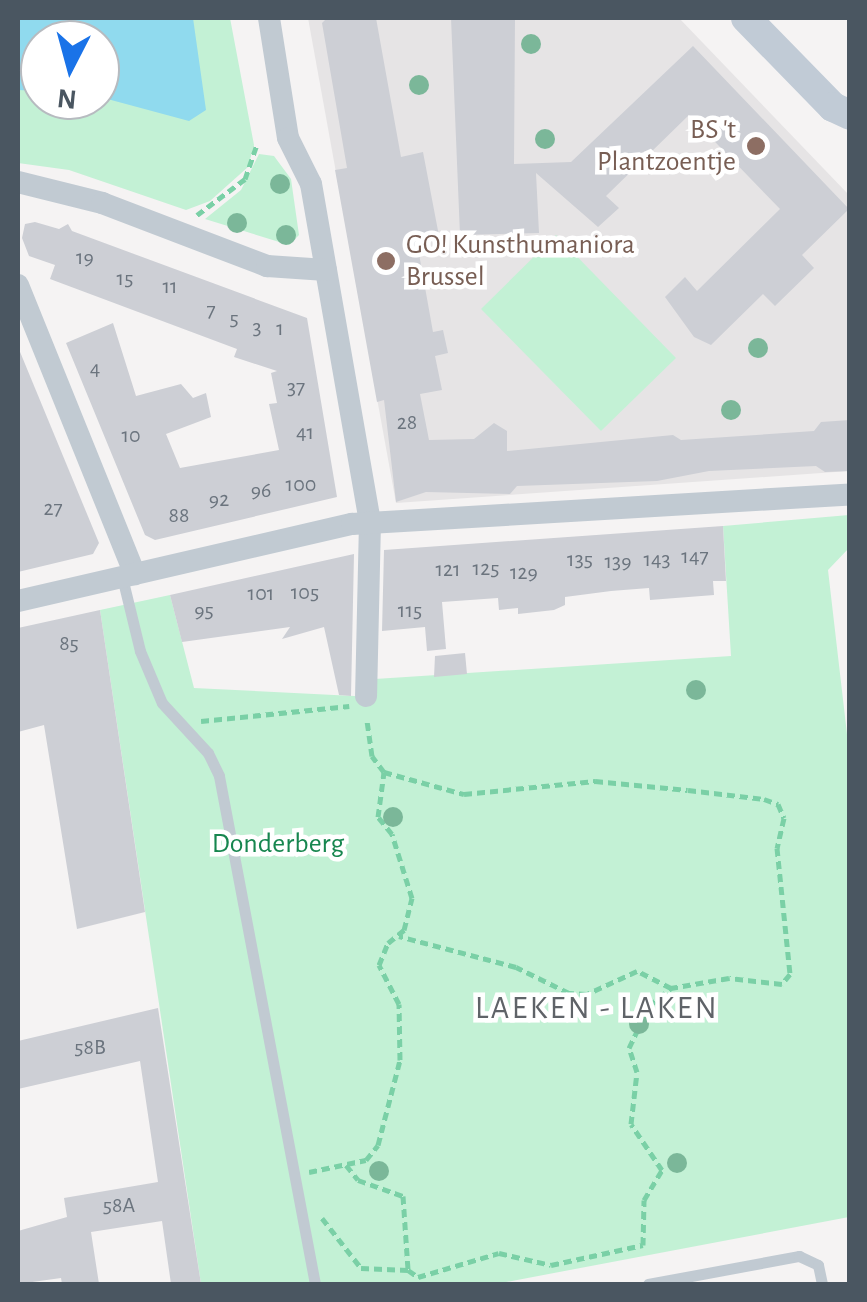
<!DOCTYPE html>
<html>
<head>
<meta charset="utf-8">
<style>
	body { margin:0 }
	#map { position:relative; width:867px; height:1302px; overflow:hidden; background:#f5f3f3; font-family:"Alegreya Sans",sans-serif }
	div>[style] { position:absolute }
	.education>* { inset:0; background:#e6e4e5 }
	.green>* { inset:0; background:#c3f1d5 }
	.water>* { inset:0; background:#90daee }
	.building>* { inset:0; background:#cdcfd5 }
	.path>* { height:5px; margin-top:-2.5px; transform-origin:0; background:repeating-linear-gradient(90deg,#7ad0a6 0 8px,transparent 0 13px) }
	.lane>* { height:11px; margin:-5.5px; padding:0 5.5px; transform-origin:5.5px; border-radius:5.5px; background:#c1cad2 }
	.street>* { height:22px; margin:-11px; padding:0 11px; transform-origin:11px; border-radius:11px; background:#c1cad2 }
	.secondary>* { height:30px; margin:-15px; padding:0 15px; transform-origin:15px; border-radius:15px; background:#c1cbd6 }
	.trees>* { width:20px; height:20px; margin:-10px; border-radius:50%; background:#7bb799 }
	.dots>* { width:28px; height:28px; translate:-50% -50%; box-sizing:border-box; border:5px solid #fff; border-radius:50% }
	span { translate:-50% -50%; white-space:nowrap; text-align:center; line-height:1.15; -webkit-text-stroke:9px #fff; paint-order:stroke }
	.number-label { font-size:22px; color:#6b747e }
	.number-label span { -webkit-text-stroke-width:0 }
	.education-label { font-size:28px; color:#785e54 }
	.right { translate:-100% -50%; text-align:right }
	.left { translate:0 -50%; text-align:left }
	.park-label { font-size:28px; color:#17864f }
	.quarter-label { font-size:32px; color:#5f6368; letter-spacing:2.5px }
	.frame { position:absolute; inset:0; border:20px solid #4a5661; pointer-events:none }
	.north { position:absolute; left:20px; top:20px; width:100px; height:100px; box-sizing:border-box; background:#fff; border:2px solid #b7bbc0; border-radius:50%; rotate:186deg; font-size:28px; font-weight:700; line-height:40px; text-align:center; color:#4a5661 }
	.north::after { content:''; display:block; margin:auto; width:35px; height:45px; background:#1a73e8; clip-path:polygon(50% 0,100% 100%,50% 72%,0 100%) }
</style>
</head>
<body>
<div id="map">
	<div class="education">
		<div style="clip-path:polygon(308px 18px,679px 18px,849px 195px,849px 471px,396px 503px)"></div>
	</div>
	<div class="green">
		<div style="clip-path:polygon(evenodd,18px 18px,230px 18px,254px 145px,248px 167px,210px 201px,186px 210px,69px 170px,18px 163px,18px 18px,40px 40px,100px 40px,100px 100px,40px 100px,40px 40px)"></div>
		<div style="clip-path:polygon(259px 154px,274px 156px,291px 179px,299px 235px,289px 245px,205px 219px,241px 190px)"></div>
		<div style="clip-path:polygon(556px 235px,676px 358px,601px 431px,481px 309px)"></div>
		<div style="clip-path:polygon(849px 515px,849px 548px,828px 570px,850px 760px,849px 1217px,496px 1284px,201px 1284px,100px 610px,170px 595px,194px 688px,374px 697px,375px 679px,731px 656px,723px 526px)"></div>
	</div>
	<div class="water">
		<div style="clip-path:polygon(18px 18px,193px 18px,206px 110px,189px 121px,100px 97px,100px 40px,40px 40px,40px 91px,18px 90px)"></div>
	</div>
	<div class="building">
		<div style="clip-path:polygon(327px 18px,376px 18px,401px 157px,423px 152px,439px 236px,416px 237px,433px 332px,443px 330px,448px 353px,435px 356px,442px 390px,420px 394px,429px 440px,474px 439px,494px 423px,507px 431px,507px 451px,673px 435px,681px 440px,814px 431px,821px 422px,850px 420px,850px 471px,825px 472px,816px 466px,709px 471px,657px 481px,517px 486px,510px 494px,426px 492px,396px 502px,384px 400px,377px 402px,335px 170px,347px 168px,322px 23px)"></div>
		<div style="clip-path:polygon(451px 18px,515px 18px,514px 164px,571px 162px,693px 46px,849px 209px,802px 255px,814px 268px,775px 306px,763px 294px,711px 345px,694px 337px,665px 297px,685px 277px,697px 291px,780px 209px,689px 115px,606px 196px,619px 208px,598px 227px,536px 173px,539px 233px,460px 235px)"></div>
		<div style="clip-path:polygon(35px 222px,59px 229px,68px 224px,72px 231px,307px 318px,337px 497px,155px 540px,145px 535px,66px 343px,113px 323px,136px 396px,181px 384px,193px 398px,206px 393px,211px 417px,166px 434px,180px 468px,279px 450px,269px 404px,277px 403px,271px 373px,277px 371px,234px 357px,237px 349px,50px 279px,55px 265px,29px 256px,22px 238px,25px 224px)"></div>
		<div style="clip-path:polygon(18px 347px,99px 543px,93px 554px,18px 572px)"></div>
		<div style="clip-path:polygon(723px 526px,726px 581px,713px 581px,714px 595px,650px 600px,649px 588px,611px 591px,565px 597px,565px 605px,554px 610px,518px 614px,518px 608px,499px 610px,498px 598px,442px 602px,446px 649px,427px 651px,425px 627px,382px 631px,384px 550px)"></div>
		<div style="clip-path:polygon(354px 554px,351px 696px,339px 695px,324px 627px,282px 639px,290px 627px,182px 642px,170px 595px)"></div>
		<div style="clip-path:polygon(100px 610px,145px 912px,77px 929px,44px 725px,18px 732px,18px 628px)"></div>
		<div style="clip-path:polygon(465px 653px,467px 674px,434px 677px,435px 656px)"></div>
		<div style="clip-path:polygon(158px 1008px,201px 1284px,171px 1284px,162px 1221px,91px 1232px,99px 1284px,62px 1284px,61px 1278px,18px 1284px,18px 1231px,67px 1217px,64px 1198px,158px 1182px,140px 1061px,18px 1089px,18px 1041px)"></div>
	</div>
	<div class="path">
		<div style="left:197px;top:215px;width:60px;rotate:-36.9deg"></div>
		<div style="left:245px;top:179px;width:36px;rotate:-71deg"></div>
		<div style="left:201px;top:721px;width:149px;rotate:-5.8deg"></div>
		<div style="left:384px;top:772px;width:83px;rotate:15.4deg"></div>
		<div style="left:464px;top:794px;width:132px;rotate:-5.7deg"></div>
		<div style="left:595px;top:781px;width:93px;rotate:5.5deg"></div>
		<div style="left:688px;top:790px;width:77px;rotate:6.8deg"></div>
		<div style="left:764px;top:799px;width:15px;rotate:20deg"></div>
		<div style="left:778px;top:804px;width:15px;rotate:67deg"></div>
		<div style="left:784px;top:818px;width:31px;rotate:103deg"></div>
		<div style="left:777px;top:848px;width:127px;rotate:84.1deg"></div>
		<div style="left:790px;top:974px;width:13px;rotate:129deg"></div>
		<div style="left:782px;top:984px;width:53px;rotate:-173.5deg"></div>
		<div style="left:729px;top:978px;width:59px;rotate:170.2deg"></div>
		<div style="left:671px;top:988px;width:38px;rotate:-153deg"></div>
		<div style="left:637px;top:971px;width:55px;rotate:155.3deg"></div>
		<div style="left:587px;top:994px;width:18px;rotate:-177deg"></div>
		<div style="left:569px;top:993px;width:59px;rotate:-153.9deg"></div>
		<div style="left:516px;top:967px;width:121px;rotate:-165.2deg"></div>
		<div style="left:346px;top:1165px;width:19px;rotate:51deg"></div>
		<div style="left:358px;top:1180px;width:48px;rotate:19.6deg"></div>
		<div style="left:403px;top:1196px;width:74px;rotate:86.1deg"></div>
		<div style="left:408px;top:1270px;width:12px;rotate:35deg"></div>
		<div style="left:418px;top:1277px;width:84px;rotate:-16.5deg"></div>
		<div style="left:499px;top:1253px;width:53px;rotate:13deg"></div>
		<div style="left:551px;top:1265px;width:94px;rotate:-12.3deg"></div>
		<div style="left:643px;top:1245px;width:45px;rotate:-88.7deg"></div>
		<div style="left:644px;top:1200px;width:35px;rotate:-59deg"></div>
		<div style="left:662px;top:1170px;width:55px;rotate:-124deg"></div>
		<div style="left:631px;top:1124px;width:52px;rotate:-83.4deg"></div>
		<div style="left:637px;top:1072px;width:25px;rotate:-108deg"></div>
		<div style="left:629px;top:1048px;width:47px;rotate:-64.5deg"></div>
		<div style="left:649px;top:1006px;width:28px;rotate:-39deg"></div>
		<div style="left:309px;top:1172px;width:58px;rotate:-11.9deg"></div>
		<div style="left:366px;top:1160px;width:19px;rotate:-51deg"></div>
		<div style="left:378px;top:1145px;width:88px;rotate:-75.5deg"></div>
		<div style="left:400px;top:1060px;width:56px;rotate:-91deg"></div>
		<div style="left:399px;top:1004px;width:44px;rotate:-117.1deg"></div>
		<div style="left:379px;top:965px;width:24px;rotate:-68deg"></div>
		<div style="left:388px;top:943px;width:21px;rotate:-39deg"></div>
		<div style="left:404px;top:930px;width:33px;rotate:-76deg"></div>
		<div style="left:412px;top:898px;width:67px;rotate:-107.4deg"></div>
		<div style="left:392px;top:834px;width:22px;rotate:-129deg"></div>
		<div style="left:378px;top:817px;width:45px;rotate:-82.4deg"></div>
		<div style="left:384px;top:772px;width:20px;rotate:-127deg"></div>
		<div style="left:372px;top:756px;width:37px;rotate:-98deg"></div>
		<div style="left:322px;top:1218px;width:63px;rotate:52deg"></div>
		<div style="left:361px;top:1268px;width:47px;rotate:2.4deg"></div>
	</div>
	<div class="lane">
		<div style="left:122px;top:577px;width:76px;rotate:76.3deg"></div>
		<div style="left:140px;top:651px;width:56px;rotate:67.1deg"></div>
		<div style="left:162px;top:703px;width:68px;rotate:47.4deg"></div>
		<div style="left:208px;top:753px;width:25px;rotate:64deg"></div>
		<div style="left:219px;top:776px;width:517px;rotate:79.3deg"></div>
		<div style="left:648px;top:1284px;width:154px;rotate:-10.5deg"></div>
		<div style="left:799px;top:1256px;width:21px;rotate:25deg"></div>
		<div style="left:818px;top:1265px;width:19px;rotate:78deg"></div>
	</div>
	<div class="street">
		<div style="left:269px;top:18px;width:121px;rotate:81deg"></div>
		<div style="left:288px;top:138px;width:51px;rotate:63.4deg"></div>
		<div style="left:311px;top:184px;width:343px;rotate:80.1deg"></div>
		<div style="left:370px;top:522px;width:174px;rotate:91.3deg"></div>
		<div style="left:18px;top:182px;width:87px;rotate:14deg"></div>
		<div style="left:102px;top:203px;width:177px;rotate:20.9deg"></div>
		<div style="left:267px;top:266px;width:59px;rotate:3.9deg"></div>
		<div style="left:18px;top:285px;width:312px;rotate:68deg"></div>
		<div style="left:18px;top:601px;width:343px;rotate:-13deg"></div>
		<div style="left:352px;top:524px;width:499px;rotate:-3.4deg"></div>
	</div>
	<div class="secondary">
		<div style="left:746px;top:18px;width:124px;rotate:45.7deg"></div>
		<div style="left:833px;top:107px;width:19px;rotate:25deg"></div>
	</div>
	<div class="trees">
		<div style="left:531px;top:44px"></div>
		<div style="left:419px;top:85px"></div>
		<div style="left:545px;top:139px"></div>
		<div style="left:280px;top:184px"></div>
		<div style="left:237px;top:223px"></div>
		<div style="left:286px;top:235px"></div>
		<div style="left:758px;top:348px"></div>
		<div style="left:731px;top:410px"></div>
		<div style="left:696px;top:690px"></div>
		<div style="left:393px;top:817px"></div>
		<div style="left:639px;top:1024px"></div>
		<div style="left:677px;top:1163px"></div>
		<div style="left:379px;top:1171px"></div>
	</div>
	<div class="dots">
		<div style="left:756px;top:146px;background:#8d6e63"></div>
		<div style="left:386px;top:261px;background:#8d6e63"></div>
	</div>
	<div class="number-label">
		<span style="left:85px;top:258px">19</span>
		<span style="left:125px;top:279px">15</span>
		<span style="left:170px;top:287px">11</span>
		<span style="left:211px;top:311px">7</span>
		<span style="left:234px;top:319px">5</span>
		<span style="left:257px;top:328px">3</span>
		<span style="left:280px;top:329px">1</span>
		<span style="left:95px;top:369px">4</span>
		<span style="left:296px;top:388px">37</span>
		<span style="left:407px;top:423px">28</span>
		<span style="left:305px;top:433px">41</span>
		<span style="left:131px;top:436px">10</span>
		<span style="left:301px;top:485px">100</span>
		<span style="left:261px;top:491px">96</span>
		<span style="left:219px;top:500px">92</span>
		<span style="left:53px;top:509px">27</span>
		<span style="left:179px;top:516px">88</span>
		<span style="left:695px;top:557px">147</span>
		<span style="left:580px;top:560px">135</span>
		<span style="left:657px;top:560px">143</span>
		<span style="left:618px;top:562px">139</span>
		<span style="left:486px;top:569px">125</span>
		<span style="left:448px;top:570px">121</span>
		<span style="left:524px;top:573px">129</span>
		<span style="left:305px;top:593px">105</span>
		<span style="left:261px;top:594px">101</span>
		<span style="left:204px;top:611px">95</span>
		<span style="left:410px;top:611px">115</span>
		<span style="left:69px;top:644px">85</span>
		<span style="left:90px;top:1048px">58B</span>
		<span style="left:119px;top:1206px">58A</span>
	</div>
	<div class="education-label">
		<span class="right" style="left:736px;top:146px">BS 't<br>Plantzoentje</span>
		<span class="left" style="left:406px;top:261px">GO! Kunsthumaniora<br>Brussel</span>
	</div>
	<div class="park-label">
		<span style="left:278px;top:844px">Donderberg</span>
	</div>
	<div class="quarter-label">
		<span style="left:597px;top:1008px">LAEKEN - LAKEN</span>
	</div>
	<div class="frame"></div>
	<div class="north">N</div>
</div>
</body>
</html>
